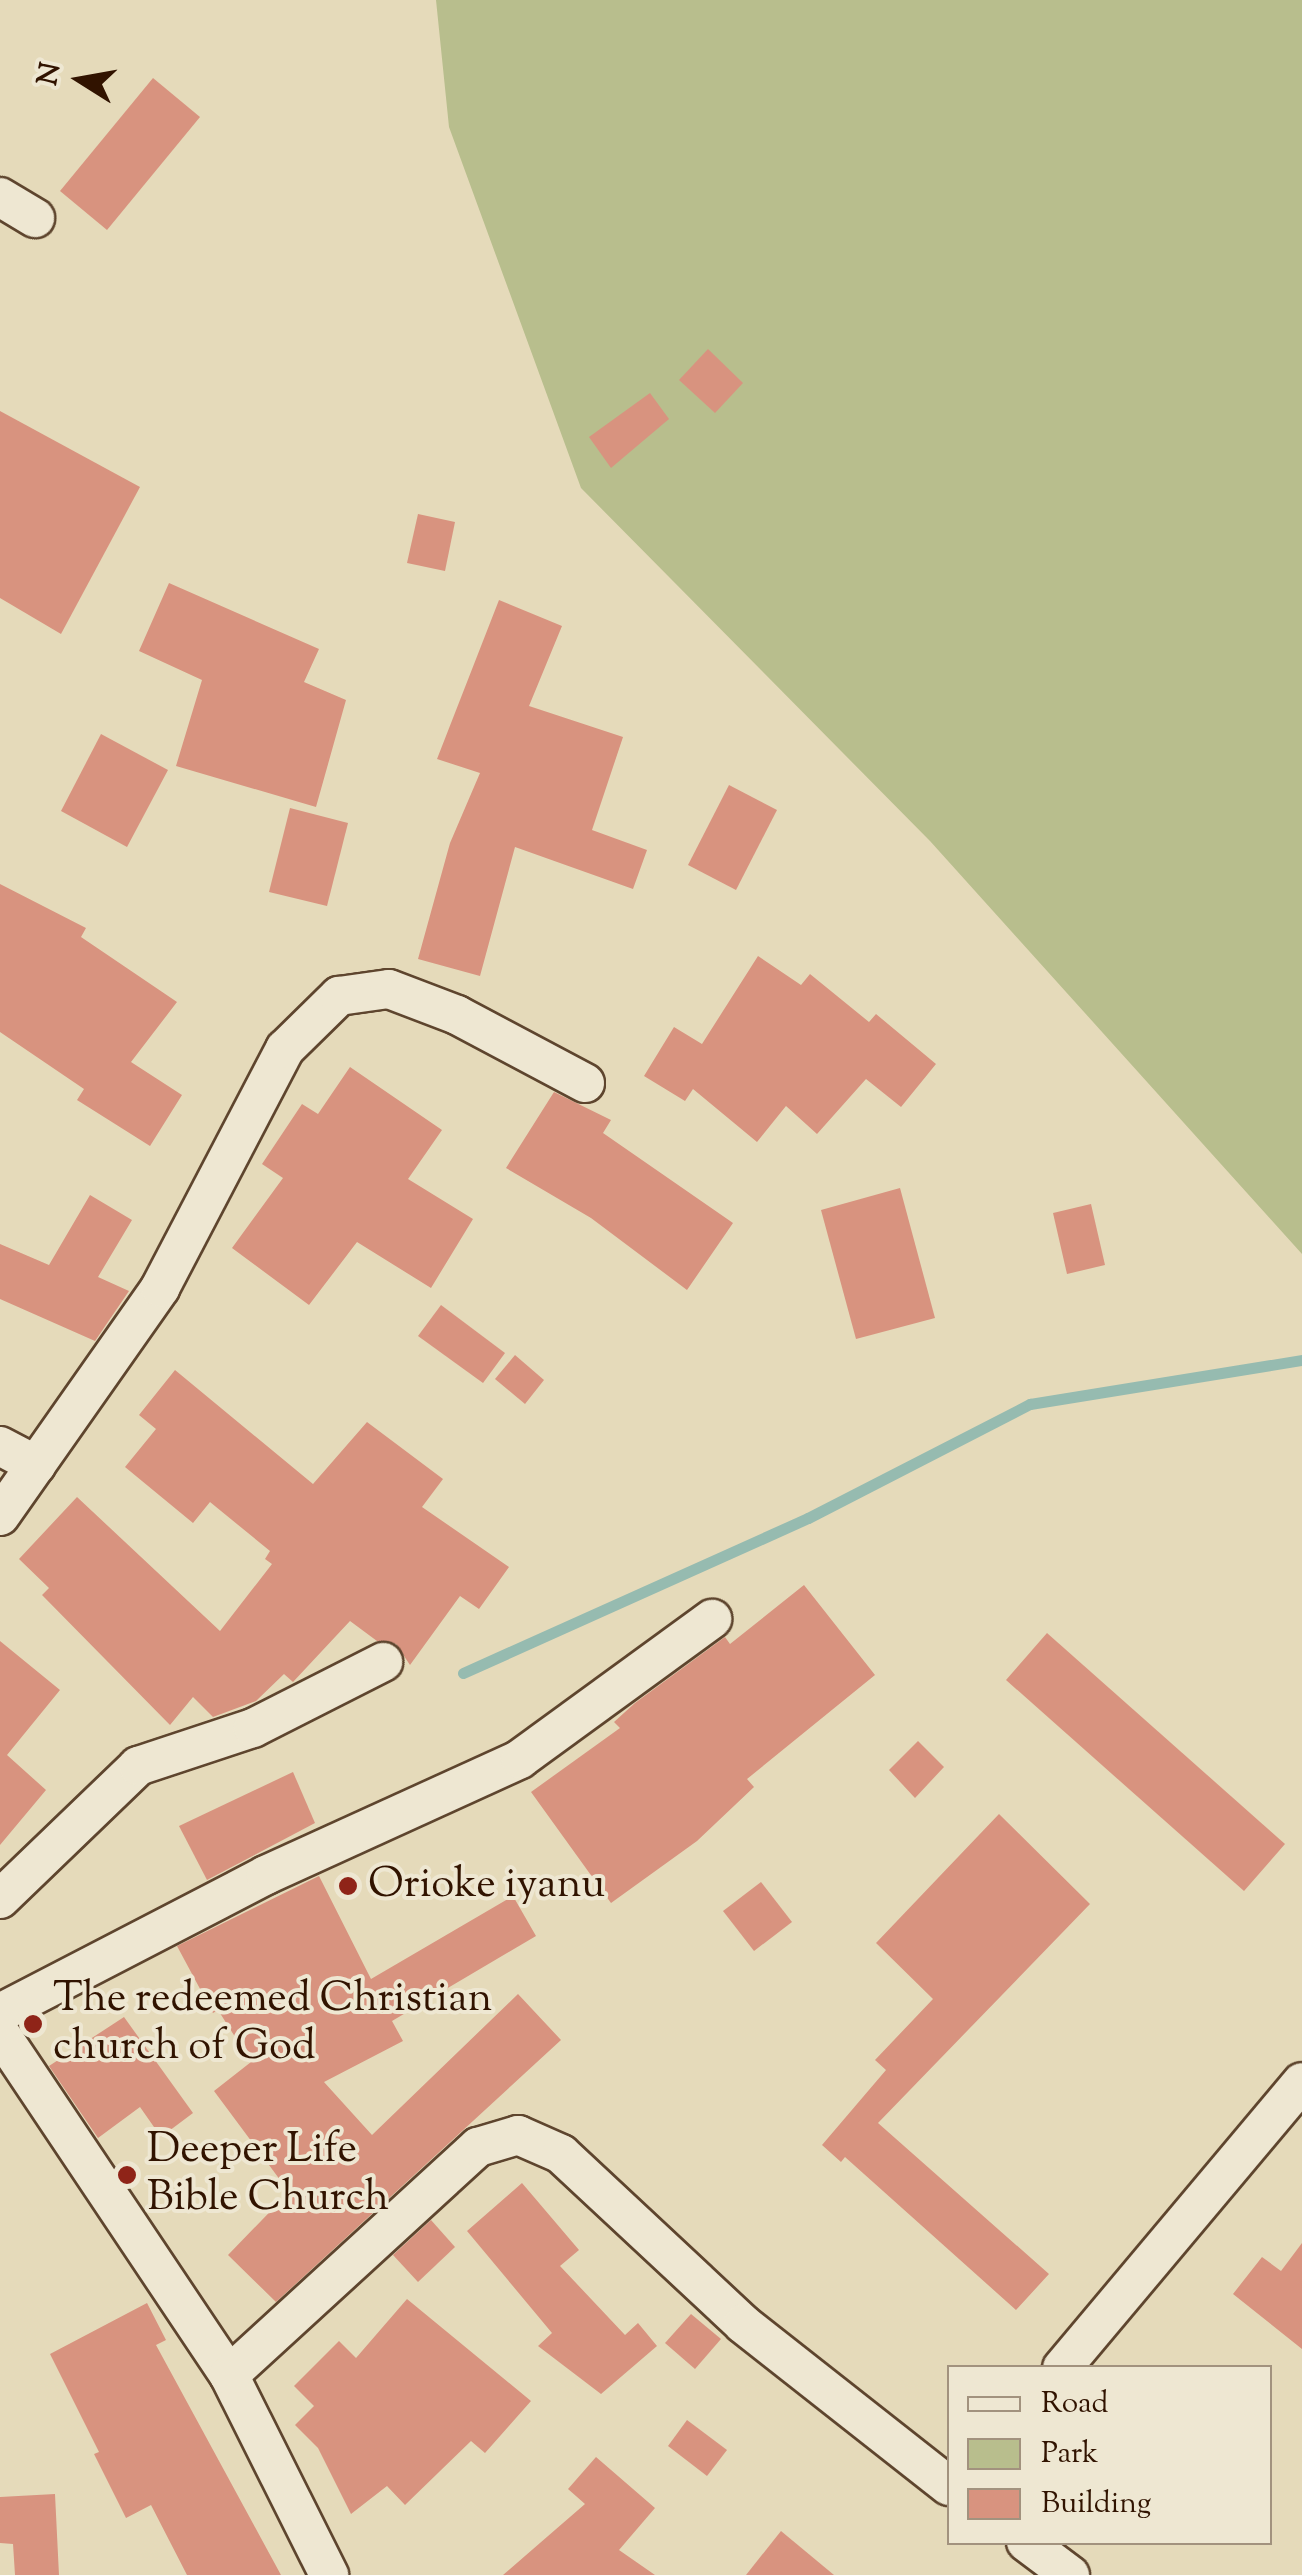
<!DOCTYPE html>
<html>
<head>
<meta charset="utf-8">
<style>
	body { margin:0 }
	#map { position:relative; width:1302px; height:2575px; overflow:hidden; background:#e5daba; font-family:"Sorts Mill Goudy",serif }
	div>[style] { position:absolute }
	.green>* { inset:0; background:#b8be8d }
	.stream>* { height:11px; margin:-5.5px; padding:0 5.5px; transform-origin:5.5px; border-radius:5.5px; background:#96bbb0 }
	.building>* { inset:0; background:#d8937f }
	.roads { filter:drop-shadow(2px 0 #5e452e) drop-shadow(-2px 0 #5e452e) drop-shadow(0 2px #5e452e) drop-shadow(0 -2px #5e452e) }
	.minor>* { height:38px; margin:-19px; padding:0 19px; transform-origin:19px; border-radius:19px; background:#eee7d2 }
	.dots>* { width:28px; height:28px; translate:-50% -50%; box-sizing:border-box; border:5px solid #eee7d2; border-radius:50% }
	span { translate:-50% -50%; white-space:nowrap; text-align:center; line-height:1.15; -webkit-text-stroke:8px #eee7d2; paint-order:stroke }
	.poi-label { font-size:42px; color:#311300 }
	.left { translate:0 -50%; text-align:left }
	.legend { position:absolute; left:947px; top:2365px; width:325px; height:180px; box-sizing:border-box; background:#eee7d2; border:2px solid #a2927e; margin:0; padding:12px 18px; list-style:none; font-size:30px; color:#311300 }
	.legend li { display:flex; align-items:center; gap:20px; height:50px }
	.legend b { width:50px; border:2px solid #a2927e }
	.north { position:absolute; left:30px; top:30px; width:100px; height:100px; -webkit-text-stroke:8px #eee7d2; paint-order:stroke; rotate:281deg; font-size:28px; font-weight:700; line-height:40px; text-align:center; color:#311300 }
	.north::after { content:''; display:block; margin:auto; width:35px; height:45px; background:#311300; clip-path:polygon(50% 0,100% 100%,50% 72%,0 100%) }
</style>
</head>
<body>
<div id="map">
	<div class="green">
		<div style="clip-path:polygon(436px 0,1302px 0,1302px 1254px,930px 841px,581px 488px,449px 127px)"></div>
	</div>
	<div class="stream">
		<div style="left:463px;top:1673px;width:378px;rotate:-24.2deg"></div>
		<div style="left:808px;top:1518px;width:250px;rotate:-27.2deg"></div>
		<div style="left:1030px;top:1404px;width:276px;rotate:-9.2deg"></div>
	</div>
	<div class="building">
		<div style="clip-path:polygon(153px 78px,200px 117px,107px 230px,60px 191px)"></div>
		<div style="clip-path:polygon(708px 349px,743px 383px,715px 413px,679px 380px)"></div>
		<div style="clip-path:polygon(650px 393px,669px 419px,611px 468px,589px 437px)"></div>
		<div style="clip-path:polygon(0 411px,140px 487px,61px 634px,0 598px)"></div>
		<div style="clip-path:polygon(418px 514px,455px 522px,445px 571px,407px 563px)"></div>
		<div style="clip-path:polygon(169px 583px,319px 649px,304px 682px,346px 700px,316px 807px,176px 766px,202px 680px,139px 651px)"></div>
		<div style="clip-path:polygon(499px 600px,562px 626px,529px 706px,623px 737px,592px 830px,647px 850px,633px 889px,515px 847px,480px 976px,418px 959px,450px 843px,480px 773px,437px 759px)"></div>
		<div style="clip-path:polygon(101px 734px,168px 770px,127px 847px,61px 811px)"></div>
		<div style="clip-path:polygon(729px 785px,777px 810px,736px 890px,688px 865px)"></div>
		<div style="clip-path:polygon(290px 808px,348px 823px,327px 906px,269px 892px)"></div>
		<div style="clip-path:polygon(0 884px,86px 928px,81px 937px,177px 1002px,131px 1062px,182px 1095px,150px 1146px,77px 1100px,84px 1089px,0 1032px)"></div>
		<div style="clip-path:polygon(758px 956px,801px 985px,810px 974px,869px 1022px,876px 1014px,936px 1064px,901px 1107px,866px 1079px,817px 1134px,786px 1106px,757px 1142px,693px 1089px,685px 1101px,644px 1076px,674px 1027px,702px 1044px)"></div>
		<div style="clip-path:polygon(350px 1067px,442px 1130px,408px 1179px,473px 1219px,431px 1288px,357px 1242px,309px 1305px,232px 1248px,283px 1178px,262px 1164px,302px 1104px,318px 1114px)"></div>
		<div style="clip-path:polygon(554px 1092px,611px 1120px,603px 1133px,733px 1223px,687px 1290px,591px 1218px,506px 1168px)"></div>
		<div style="clip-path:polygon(900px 1188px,935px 1318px,856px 1339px,821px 1210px)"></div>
		<div style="clip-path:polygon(90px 1195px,132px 1220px,98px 1277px,129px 1291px,95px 1341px,0 1299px,0 1244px,49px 1265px)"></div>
		<div style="clip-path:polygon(1091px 1204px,1105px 1265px,1067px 1274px,1053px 1213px)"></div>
		<div style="clip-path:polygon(441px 1305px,505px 1353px,483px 1383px,418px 1336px)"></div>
		<div style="clip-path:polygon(515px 1355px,544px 1380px,525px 1404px,495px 1379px)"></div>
		<div style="clip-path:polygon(175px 1370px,313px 1484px,367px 1422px,443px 1479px,422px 1507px,509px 1567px,479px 1609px,460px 1596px,410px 1665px,396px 1644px,377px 1641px,350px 1621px,293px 1682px,284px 1674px,256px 1701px,213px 1717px,193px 1697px,170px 1725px,42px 1595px,49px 1588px,19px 1559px,77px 1497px,220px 1631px,272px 1564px,265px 1559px,270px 1551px,210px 1502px,193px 1523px,125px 1467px,156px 1429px,139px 1415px)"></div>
		<div style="clip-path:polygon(804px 1585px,875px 1675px,747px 1779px,754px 1787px,697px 1841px,611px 1903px,531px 1792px,620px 1728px,614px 1722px,635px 1703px,725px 1637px,730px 1644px)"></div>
		<div style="clip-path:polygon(1047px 1633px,1285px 1844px,1244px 1891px,1006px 1680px)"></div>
		<div style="clip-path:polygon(0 1641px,60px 1690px,7px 1755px,46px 1790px,0 1845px)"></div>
		<div style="clip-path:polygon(918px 1741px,944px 1767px,915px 1798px,889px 1770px)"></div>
		<div style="clip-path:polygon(293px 1772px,315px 1823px,207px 1880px,179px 1826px)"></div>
		<div style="clip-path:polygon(999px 1814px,1090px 1904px,878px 2123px,1049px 2274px,1016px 2310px,845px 2157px,841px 2162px,822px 2145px,886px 2070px,875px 2060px,933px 1999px,876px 1943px)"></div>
		<div style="clip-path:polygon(319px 1876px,371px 1979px,513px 1896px,536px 1936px,392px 2021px,403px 2041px,324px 2082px,372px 2135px,518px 1994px,561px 2040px,276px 2302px,228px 2255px,289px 2192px,214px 2091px,251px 2062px,218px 2010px,213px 2013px,177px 1946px)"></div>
		<div style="clip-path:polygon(761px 1882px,792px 1922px,754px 1951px,723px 1911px)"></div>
		<div style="clip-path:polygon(124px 2017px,193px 2113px,161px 2137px,140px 2107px,98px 2138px,49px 2066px)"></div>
		<div style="clip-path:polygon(522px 2183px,579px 2250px,560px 2266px,625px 2335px,638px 2323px,657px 2346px,601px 2394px,538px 2346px,552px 2333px,467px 2231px)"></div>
		<div style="clip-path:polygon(431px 2220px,455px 2247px,418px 2282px,393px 2255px)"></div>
		<div style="clip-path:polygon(1302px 2243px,1302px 2349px,1233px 2294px,1262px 2257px,1281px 2271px)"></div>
		<div style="clip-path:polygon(407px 2299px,531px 2401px,485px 2453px,471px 2441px,405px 2505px,387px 2486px,351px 2514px,318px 2448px,295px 2425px,314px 2406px,294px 2386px,339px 2341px,356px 2358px)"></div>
		<div style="clip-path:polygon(147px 2303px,166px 2340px,156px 2345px,281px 2575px,187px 2575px,151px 2505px,126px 2518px,94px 2454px,99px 2452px,50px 2354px)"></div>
		<div style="clip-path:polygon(691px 2314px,721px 2339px,695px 2369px,665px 2343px)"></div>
		<div style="clip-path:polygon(687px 2420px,727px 2450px,707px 2476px,668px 2446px)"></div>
		<div style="clip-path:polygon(596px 2457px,655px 2508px,619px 2550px,655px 2575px,503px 2575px,585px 2504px,568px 2489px)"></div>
		<div style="clip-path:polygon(55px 2494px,59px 2575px,15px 2575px,13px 2544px,0 2543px,0 2497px)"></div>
		<div style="clip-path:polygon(781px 2531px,834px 2575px,746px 2575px)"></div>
	</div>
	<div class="roads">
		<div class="minor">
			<div style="left:0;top:197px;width:41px;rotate:31deg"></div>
			<div style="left:0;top:1446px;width:41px;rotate:27.8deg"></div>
			<div style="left:0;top:1516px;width:279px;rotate:-54.9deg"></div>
			<div style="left:160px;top:1288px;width:270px;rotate:-62.4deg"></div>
			<div style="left:285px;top:1049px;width:76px;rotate:-44.5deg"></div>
			<div style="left:339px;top:996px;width:50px;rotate:-8deg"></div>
			<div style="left:389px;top:989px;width:73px;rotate:20.9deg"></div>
			<div style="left:457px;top:1015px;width:145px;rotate:28deg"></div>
			<div style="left:0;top:1899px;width:192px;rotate:-43.9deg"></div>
			<div style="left:138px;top:1766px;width:121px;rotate:-18.3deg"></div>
			<div style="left:253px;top:1728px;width:146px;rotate:-26.9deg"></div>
			<div style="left:0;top:2013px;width:300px;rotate:-27.4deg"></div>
			<div style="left:266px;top:1875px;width:279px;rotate:-24.5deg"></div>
			<div style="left:520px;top:1759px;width:238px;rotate:-36.1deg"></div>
			<div style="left:0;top:2033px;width:412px;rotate:56.2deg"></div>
			<div style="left:229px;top:2375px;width:224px;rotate:63.4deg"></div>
			<div style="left:1062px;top:2368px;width:373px;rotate:-50deg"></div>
			<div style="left:229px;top:2375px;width:338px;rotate:-42.5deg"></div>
			<div style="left:478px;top:2147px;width:42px;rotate:-16.7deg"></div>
			<div style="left:518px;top:2135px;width:47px;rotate:23.8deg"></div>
			<div style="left:561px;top:2154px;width:249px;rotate:43deg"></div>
			<div style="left:743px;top:2324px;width:262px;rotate:38.2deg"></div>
			<div style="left:1026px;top:2542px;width:55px;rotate:36.9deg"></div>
		</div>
	</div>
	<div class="dots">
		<div style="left:348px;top:1886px;background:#8f2418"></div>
		<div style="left:33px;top:2024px;background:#8f2418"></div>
		<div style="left:127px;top:2175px;background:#8f2418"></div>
	</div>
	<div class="poi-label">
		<span class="left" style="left:368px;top:1886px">Orioke iyanu</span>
		<span class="left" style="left:53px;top:2024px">The redeemed Christian<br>church of God</span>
		<span class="left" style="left:147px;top:2175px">Deeper Life<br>Bible Church</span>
	</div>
	<ul class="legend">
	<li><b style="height:12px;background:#eee7d2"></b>Road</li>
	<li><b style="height:28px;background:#b8be8d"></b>Park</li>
	<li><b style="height:28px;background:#d8937f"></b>Building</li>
	</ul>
	<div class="north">N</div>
</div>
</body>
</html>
